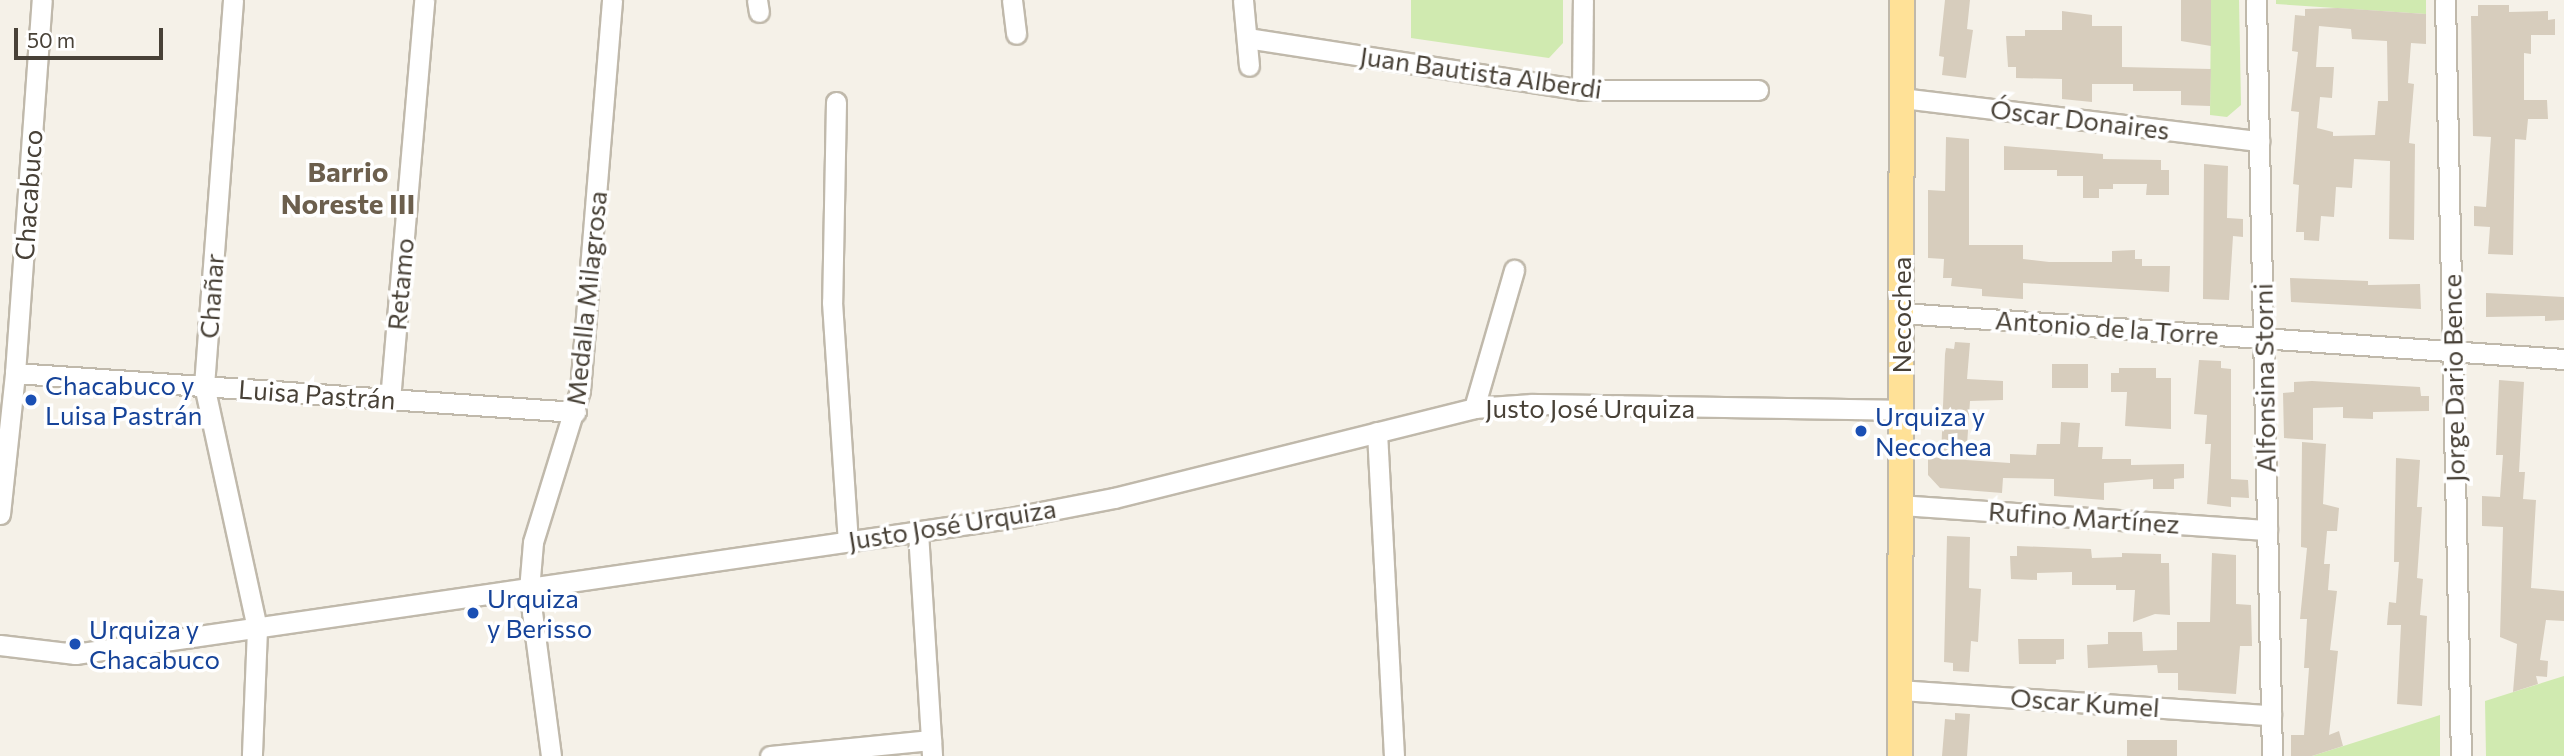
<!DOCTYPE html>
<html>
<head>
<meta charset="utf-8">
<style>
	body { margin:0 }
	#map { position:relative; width:2564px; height:756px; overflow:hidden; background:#f5f1e8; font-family:Commissioner,sans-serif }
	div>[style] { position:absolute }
	.green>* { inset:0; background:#d0eab0 }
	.building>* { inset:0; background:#d7cdbd }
	.roads { filter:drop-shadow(2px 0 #c0b9ab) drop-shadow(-2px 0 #c0b9ab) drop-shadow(0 2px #c0b9ab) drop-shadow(0 -2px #c0b9ab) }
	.minor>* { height:19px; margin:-9.5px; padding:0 9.5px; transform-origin:9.5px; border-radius:9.5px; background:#fff }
	.major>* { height:24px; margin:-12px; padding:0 12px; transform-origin:12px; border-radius:12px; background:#ffe197 }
	.dots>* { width:19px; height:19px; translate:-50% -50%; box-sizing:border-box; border:4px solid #fff; border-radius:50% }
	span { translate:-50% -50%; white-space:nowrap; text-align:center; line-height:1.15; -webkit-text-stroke:7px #fff; paint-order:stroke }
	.street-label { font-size:26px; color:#484137 }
	.transit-label { font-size:26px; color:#164399 }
	.left { translate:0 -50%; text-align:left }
	.neighbourhood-label { font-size:28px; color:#6c5f4d; font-weight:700 }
	.scale { position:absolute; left:14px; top:28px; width:149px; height:32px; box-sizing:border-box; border:4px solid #484137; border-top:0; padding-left:9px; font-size:21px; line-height:24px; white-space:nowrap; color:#484137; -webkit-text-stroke:5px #fff; paint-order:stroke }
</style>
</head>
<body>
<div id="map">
	<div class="green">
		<div style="clip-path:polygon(1411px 0,1563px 0,1563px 43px,1549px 58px,1411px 38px)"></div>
		<div style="clip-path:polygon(2211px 0,2239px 0,2241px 105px,2227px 117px,2210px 115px)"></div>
		<div style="clip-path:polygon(2276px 0,2426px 0,2426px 14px,2276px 4px)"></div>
		<div style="clip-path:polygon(2564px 676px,2564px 756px,2486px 756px,2485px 701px)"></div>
		<div style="clip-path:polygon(2440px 715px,2440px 756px,2312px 756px,2378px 735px)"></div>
	</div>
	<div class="building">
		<div style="clip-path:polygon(1945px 0,1970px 0,1967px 29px,1973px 30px,1966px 78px,1942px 75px,1944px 57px,1939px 56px)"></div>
		<div style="clip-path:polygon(2181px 0,2211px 0,2211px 46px,2181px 41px)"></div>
		<div style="clip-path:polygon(2478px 5px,2509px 5px,2509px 12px,2548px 11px,2548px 20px,2555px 19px,2555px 35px,2531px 35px,2531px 54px,2524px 53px,2524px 100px,2547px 100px,2548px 119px,2528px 119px,2526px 140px,2515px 139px,2513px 255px,2488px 254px,2490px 227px,2474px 226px,2474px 206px,2486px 207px,2491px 137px,2473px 136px,2471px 16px,2478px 16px)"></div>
		<div style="clip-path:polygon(evenodd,2338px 8px,2426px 14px,2426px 44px,2411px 43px,2408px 83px,2414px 84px,2409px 143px,2415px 144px,2414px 240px,2389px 239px,2390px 161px,2354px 159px,2352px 188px,2336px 187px,2334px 217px,2321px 216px,2319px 241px,2304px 240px,2304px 232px,2296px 232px,2299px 185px,2293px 184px,2299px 112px,2291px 111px,2298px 52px,2292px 51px,2295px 15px,2305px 16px,2305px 9px,2338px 8px,2319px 26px,2351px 29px,2352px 39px,2387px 41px,2388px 101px,2378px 101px,2375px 135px,2333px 136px,2333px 132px,2317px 128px,2320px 97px,2332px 98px,2334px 67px,2316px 67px,2319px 26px)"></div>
		<div style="clip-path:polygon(2062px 11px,2092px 15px,2092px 26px,2122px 26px,2122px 67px,2211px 69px,2210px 106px,2181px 105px,2181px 91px,2133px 91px,2133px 84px,2092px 84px,2092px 102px,2062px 99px,2062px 79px,2016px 78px,2016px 67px,2008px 67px,2006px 36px,2025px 36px,2025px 30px,2062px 30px)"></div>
		<div style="clip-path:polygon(1946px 137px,1969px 139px,1969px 245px,2023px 245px,2023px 259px,2049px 262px,2112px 262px,2112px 251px,2135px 250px,2135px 259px,2142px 259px,2142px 266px,2170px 266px,2169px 292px,2023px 283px,2023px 299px,1982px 296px,1982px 289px,1951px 286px,1952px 278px,1943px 278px,1944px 259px,1928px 258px,1928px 190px,1945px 191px)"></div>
		<div style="clip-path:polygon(2004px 146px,2103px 154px,2103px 159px,2161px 160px,2161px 170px,2169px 170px,2169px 195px,2146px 195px,2147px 184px,2113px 184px,2113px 189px,2099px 189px,2099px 198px,2083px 198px,2083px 176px,2057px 176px,2057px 170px,2004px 170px)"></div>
		<div style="clip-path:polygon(2204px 164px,2228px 166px,2227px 218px,2243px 219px,2243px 237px,2233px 236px,2229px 300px,2203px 299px)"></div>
		<div style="clip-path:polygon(2290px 278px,2368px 281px,2368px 285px,2420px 284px,2421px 309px,2291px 302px)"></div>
		<div style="clip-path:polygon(2486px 293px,2564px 297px,2564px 320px,2545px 321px,2545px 316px,2486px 317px)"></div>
		<div style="clip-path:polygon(1955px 342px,1970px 343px,1967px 379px,2003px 381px,2003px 400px,1970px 401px,1966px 460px,2010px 463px,2010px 454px,2036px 455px,2037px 444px,2060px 444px,2061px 422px,2080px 423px,2078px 447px,2103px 447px,2102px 459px,2131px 459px,2131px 465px,2184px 464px,2184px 478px,2174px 479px,2174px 489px,2153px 489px,2153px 479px,2104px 483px,2104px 500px,2054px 496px,2054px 479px,2003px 478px,2002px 493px,1940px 488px,1928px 475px,1928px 457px,1941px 458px,1945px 354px,1946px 348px,1954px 349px)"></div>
		<div style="clip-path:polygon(2199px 360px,2221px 361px,2221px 368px,2231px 369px,2231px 479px,2248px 480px,2249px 498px,2231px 497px,2231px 507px,2207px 504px,2211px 444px,2205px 444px,2207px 415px,2194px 414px)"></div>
		<div style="clip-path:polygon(2052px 364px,2088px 364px,2088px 388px,2052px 388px)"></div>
		<div style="clip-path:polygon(2119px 368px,2156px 368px,2156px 378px,2171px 378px,2171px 429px,2125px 426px,2127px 392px,2111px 392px,2111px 373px,2119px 373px)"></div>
		<div style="clip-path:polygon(2499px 380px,2524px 382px,2519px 472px,2525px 472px,2523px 499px,2536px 500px,2531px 588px,2564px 591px,2564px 621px,2546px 620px,2540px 660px,2548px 661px,2547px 677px,2536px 676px,2538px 684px,2513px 692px,2517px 644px,2500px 637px,2503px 527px,2482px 526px,2482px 496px,2500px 497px,2503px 455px,2496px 455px)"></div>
		<div style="clip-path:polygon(2312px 381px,2420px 387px,2421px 396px,2429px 396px,2429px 411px,2373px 412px,2373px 419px,2343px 418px,2343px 407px,2313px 408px,2313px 440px,2284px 438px,2283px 393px,2294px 392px,2294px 382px)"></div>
		<div style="clip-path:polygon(2302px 442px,2326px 444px,2323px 504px,2339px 508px,2337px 531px,2327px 531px,2324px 564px,2330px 564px,2328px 590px,2337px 591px,2330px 650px,2338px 651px,2329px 735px,2339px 731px,2343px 746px,2312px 756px,2291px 756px,2291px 735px,2304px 735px,2309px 668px,2304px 668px,2307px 619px,2300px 619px,2307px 548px,2301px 547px)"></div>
		<div style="clip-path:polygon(2396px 458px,2420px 460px,2417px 507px,2422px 507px,2417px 578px,2423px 579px,2420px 615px,2427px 616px,2422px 706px,2397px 704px,2401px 625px,2387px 625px,2389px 602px,2396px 603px,2399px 562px,2394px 562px)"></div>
		<div style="clip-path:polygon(1947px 536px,1970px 537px,1969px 588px,1981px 589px,1978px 642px,1971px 641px,1969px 672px,1953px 671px,1953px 663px,1944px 662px)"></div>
		<div style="clip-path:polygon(2017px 546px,2091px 549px,2092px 558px,2122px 557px,2122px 553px,2161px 554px,2161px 563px,2169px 563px,2170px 615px,2155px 614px,2133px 622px,2135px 590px,2116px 590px,2116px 585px,2072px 585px,2072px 572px,2037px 573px,2037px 580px,2011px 579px,2010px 556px,2017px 556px)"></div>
		<div style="clip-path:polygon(2212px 553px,2236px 555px,2236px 604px,2251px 605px,2252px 646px,2240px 646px,2236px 694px,2178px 690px,2178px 673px,2158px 673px,2157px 665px,2088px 668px,2087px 645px,2108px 644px,2108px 632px,2142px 632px,2143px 651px,2177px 650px,2177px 622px,2210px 622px)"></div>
		<div style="clip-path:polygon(2018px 639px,2064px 639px,2064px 659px,2056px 660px,2056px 664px,2019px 664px)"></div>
		<div style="clip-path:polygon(1955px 713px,1970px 714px,1967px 756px,1942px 756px,1945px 719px,1955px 720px)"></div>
		<div style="clip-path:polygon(2127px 740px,2177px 740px,2177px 756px,2127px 756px)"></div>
	</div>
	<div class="roads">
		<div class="minor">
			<div style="left:233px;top:0;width:386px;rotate:94.3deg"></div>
			<div style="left:204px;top:385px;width:250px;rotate:77.7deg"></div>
			<div style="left:257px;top:629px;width:127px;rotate:92.3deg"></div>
			<div style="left:757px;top:0;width:12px;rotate:81deg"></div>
			<div style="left:1012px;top:0;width:34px;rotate:83deg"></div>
			<div style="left:1243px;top:0;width:66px;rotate:84.8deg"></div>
			<div style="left:2256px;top:0;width:756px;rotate:88.79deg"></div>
			<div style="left:2445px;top:0;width:756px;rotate:88.79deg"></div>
			<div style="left:1247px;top:38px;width:339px;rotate:8.8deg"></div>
			<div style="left:1582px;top:90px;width:176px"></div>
			<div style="left:1582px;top:90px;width:90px;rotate:-89.4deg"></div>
			<div style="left:1902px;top:98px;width:360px;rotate:6.9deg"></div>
			<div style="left:836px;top:102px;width:200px;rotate:91.1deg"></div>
			<div style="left:832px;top:302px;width:239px;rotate:86.2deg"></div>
			<div style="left:1901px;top:313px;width:665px;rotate:3.97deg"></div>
			<div style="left:15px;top:373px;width:562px;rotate:3.98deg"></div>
			<div style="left:390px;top:400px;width:401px;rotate:-85.1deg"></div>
			<div style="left:1474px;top:408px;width:144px;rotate:-73.8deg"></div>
			<div style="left:1377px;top:432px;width:324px;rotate:87deg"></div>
			<div style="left:1900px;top:505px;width:368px;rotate:3.9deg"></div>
			<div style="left:0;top:514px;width:142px;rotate:-83.9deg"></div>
			<div style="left:15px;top:373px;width:374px;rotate:-85.9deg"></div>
			<div style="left:918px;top:532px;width:224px;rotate:86.4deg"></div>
			<div style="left:0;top:645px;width:76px;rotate:6.8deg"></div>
			<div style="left:75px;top:654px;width:945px;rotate:-8.28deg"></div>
			<div style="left:1010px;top:518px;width:106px;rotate:-10.9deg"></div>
			<div style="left:1114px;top:498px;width:371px;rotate:-14deg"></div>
			<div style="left:1474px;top:408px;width:58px;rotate:-3.9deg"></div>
			<div style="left:1532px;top:404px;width:369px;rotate:0.9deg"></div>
			<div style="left:1900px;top:690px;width:372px;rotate:3.9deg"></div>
			<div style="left:551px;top:756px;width:167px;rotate:-97.5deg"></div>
			<div style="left:529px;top:590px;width:48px;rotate:-85.2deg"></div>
			<div style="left:533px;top:542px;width:159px;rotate:-72.8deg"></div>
			<div style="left:580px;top:390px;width:391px;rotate:-85.3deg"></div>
			<div style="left:770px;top:756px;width:162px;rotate:-5.7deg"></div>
		</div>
		<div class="major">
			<div style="left:1900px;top:756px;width:756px;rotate:-89.85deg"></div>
		</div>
	</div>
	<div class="dots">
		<div style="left:31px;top:400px;background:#1a4fb4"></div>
		<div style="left:1861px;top:431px;background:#1a4fb4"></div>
		<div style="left:473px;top:613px;background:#1a4fb4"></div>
		<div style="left:75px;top:644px;background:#1a4fb4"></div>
	</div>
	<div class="street-label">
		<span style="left:1481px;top:72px;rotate:8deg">Juan Bautista Alberdi</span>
		<span style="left:2080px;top:119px;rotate:7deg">Óscar Donaires</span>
		<span style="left:28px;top:195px;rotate:-86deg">Chacabuco</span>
		<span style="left:400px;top:284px;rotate:-85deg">Retamo</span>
		<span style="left:211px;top:296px;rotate:-86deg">Chañar</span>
		<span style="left:586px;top:298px;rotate:-84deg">Medalla Milagrosa</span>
		<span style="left:1901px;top:315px;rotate:-90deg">Necochea</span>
		<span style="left:2107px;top:327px;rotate:4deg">Antonio de la Torre</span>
		<span style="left:2264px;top:378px;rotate:-91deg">Alfonsina Storni</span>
		<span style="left:2453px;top:378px;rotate:-91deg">Jorge Dario Bence</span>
		<span style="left:317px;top:394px;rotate:4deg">Luisa Pastrán</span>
		<span style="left:1590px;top:408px">Justo José Urquiza</span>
		<span style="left:2084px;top:517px;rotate:4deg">Rufino Martínez</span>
		<span style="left:952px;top:524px;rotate:-9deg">Justo José Urquiza</span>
		<span style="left:2085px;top:702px;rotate:4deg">Oscar Kumel</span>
	</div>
	<div class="transit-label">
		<span class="left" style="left:45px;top:400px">Chacabuco y<br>Luisa Pastrán</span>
		<span class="left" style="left:1875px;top:431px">Urquiza y<br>Necochea</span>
		<span class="left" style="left:487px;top:613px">Urquiza<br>y Berisso</span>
		<span class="left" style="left:89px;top:644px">Urquiza y<br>Chacabuco</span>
	</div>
	<div class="neighbourhood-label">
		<span style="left:348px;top:187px">Barrio<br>Noreste III</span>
	</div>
	<div class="scale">50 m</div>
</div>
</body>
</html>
